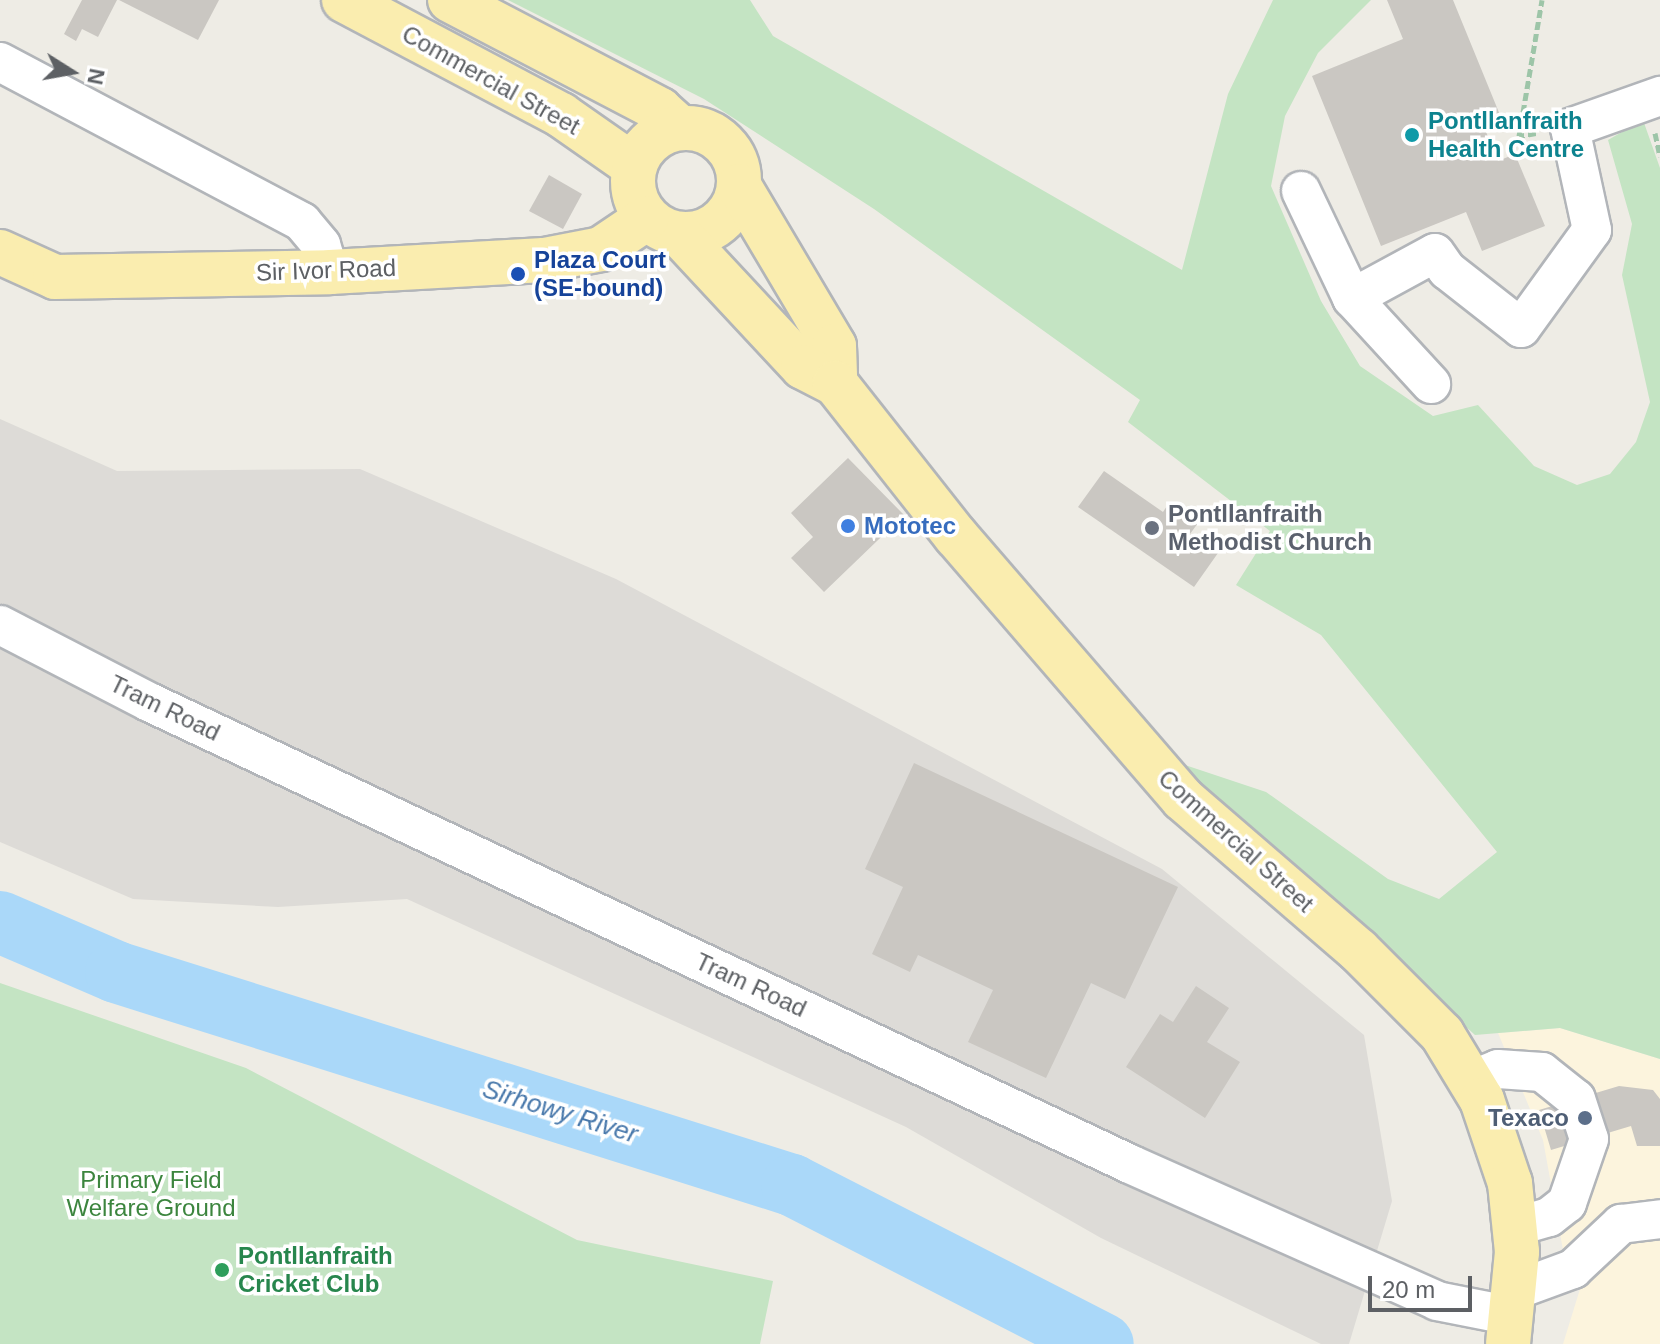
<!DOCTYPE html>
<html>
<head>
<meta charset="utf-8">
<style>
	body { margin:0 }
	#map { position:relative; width:1660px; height:1344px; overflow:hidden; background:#eeece5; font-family:Arial,sans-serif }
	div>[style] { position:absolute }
	.commercial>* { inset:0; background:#fcf4dd }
	.industrial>* { inset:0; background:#dddbd7 }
	.green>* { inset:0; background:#c4e4c3 }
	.river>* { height:62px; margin:-31px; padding:0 31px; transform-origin:31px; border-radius:31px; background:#aad8f9 }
	.building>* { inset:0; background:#cac7c2 }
	.path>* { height:5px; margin-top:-2.5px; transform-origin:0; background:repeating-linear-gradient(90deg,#9dc5a8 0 8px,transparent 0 12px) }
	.roads { filter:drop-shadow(2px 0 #b2b5b9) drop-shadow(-2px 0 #b2b5b9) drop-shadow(0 2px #b2b5b9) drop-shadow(0 -2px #b2b5b9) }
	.minor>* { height:38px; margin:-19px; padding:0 19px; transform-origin:19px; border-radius:19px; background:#fff }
	.major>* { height:44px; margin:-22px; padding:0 22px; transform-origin:22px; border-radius:22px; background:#faedaf }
	.major>.ring { margin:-22px; padding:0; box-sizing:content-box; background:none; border:44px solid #faedaf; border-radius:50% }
	.dots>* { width:22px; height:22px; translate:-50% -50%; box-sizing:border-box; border:4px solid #fff; border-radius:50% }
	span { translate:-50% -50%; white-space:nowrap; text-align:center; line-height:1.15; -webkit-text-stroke:7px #fff; paint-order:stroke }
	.street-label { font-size:24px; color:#5d6064 }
	.culture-label { font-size:24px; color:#0d838f; font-weight:700 }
	.left { translate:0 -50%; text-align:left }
	.transit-label { font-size:24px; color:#164399; font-weight:700 }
	.worship-label { font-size:24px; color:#5b616d; font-weight:700 }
	.shop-label { font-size:24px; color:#366cbe; font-weight:700 }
	.service-label { font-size:24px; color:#4e5e75; font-weight:700 }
	.right { translate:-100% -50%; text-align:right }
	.park-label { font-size:24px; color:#3c853e }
	.leisure-label { font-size:24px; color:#27864d; font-weight:700 }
	.water-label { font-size:26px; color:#4878ab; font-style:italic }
	.north { position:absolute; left:32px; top:32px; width:80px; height:80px; -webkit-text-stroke:6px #fff; paint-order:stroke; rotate:101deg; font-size:22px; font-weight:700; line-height:32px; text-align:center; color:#5d6064 }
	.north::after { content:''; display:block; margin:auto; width:28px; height:36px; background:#5d6064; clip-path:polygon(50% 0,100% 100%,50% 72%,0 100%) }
	.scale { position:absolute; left:1368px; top:1276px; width:104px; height:36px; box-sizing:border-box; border:4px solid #5d6064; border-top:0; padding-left:10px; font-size:24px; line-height:28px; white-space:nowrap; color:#5d6064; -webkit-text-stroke:6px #fff; paint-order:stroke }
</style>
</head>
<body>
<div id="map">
	<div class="commercial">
		<div style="clip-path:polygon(1560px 1028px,1660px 1059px,1660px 1344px,1563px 1344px,1584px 1276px,1563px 1250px,1543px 1140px,1498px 1033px)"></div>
	</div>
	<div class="industrial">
		<div style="clip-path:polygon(0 419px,117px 471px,360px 469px,616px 579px,1162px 869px,1364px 1035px,1392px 1201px,1349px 1344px,1321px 1344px,1101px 1238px,906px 1127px,407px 899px,278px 907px,133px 899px,0 842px)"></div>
	</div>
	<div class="green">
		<div style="clip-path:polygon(508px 0,750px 0,773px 36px,1182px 270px,1228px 94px,1273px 0,1371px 0,1318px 53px,1285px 116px,1271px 186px,1321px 301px,1360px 366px,1433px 416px,1478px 405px,1534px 466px,1577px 485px,1610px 474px,1636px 442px,1650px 402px,1622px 275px,1632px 224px,1608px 140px,1643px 120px,1660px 168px,1660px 1059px,1560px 1028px,1475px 1035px,1173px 761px,1266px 792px,1388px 879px,1439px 899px,1497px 852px,1321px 635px,1236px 585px,1270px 531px,1128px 422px,1140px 400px,874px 209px,704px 99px)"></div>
		<div style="clip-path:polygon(0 983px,246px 1068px,577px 1240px,773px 1281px,760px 1344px,0 1344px)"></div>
	</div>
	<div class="river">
		<div style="left:0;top:922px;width:126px;rotate:23.3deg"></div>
		<div style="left:116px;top:972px;width:709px;rotate:17.49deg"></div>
		<div style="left:792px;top:1185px;width:349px;rotate:27.1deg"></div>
	</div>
	<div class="building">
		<div style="clip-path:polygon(82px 0,117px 0,98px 37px,82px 29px,76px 41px,64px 34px)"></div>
		<div style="clip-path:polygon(119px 0,219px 0,198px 40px)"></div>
		<div style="clip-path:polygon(1387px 0,1453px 0,1500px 115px,1482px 122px,1498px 161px,1515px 154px,1545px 226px,1482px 251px,1466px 212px,1381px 246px,1312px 76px,1403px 39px)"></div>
		<div style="clip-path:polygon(549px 175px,582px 194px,563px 229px,529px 211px)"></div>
		<div style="clip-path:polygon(848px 458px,904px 515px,824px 592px,791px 558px,813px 537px,791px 513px)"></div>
		<div style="clip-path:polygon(1104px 471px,1163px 512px,1169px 503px,1198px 523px,1190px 534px,1218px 553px,1194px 587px,1078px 507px)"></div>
		<div style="clip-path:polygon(914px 763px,1178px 887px,1125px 999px,1091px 983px,1046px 1078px,968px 1042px,993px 990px,918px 955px,910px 972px,872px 954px,903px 887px,865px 869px)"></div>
		<div style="clip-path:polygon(1196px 986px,1229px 1008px,1207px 1042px,1240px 1062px,1205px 1118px,1126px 1067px,1160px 1014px,1173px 1022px)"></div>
		<div style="clip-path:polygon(1619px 1086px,1653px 1090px,1660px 1099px,1660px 1146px,1637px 1146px,1631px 1126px,1551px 1150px,1539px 1110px)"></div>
	</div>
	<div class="path">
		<div style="left:1536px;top:133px;width:17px;rotate:170deg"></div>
		<div style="left:1519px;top:136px;width:138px;rotate:-80.4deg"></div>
		<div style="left:1655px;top:133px;width:24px;rotate:78deg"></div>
	</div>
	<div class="roads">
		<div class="minor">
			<div style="left:0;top:62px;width:342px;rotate:27.9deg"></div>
			<div style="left:302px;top:222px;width:30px;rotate:50deg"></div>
			<div style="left:321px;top:245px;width:28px;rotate:72deg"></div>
			<div style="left:1301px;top:191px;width:119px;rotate:64.5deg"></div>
			<div style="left:1352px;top:298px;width:117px;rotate:47.4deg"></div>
			<div style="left:1352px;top:298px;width:94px;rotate:-28.5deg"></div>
			<div style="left:1435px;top:253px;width:21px;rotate:55deg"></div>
			<div style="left:1447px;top:270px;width:94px;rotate:38.1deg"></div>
			<div style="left:1521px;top:328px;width:121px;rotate:-54.1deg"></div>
			<div style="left:1592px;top:230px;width:104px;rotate:-102.2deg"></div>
			<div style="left:1570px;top:128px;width:96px;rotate:-19.6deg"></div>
			<div style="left:0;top:625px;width:168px;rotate:27.3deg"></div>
			<div style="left:149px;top:702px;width:1084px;rotate:25.22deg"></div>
			<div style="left:1130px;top:1164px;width:336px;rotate:24deg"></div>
			<div style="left:1437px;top:1301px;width:77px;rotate:11.2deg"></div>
			<div style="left:1471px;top:1080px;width:29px;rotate:-22deg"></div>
			<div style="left:1498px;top:1069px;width:44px;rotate:3.9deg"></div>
			<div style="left:1542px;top:1072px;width:43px;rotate:38.5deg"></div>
			<div style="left:1576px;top:1099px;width:42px;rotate:72deg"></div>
			<div style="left:1589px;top:1139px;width:68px;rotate:109deg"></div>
			<div style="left:1567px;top:1203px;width:23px;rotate:142deg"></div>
			<div style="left:1549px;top:1217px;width:35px;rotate:164deg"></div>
			<div style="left:1516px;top:1290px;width:61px;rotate:-20.2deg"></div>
			<div style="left:1573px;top:1269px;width:66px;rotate:-43.2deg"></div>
			<div style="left:1621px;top:1224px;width:39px;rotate:-7deg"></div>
		</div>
		<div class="major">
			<div style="left:344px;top:0;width:246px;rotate:27.9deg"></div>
			<div style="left:561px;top:115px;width:89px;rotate:34.9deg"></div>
			<div style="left:450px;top:0;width:237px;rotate:27.6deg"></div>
			<div style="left:660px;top:110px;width:27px;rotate:42deg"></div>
			<div class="ring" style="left:633px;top:128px;width:62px;height:62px"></div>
			<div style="left:739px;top:186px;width:186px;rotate:59.3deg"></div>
			<div style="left:834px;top:346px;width:37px;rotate:88deg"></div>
			<div style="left:680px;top:235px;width:180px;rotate:47deg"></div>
			<div style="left:803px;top:367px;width:36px;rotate:27deg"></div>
			<div style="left:835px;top:383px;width:195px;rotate:51.7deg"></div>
			<div style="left:956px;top:536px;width:347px;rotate:49.2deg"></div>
			<div style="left:1183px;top:799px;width:231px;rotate:40.8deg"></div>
			<div style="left:1358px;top:950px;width:119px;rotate:45deg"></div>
			<div style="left:1442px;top:1034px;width:77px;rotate:58.8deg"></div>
			<div style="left:1482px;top:1100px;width:88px;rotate:71.4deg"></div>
			<div style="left:1510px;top:1183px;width:69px;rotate:84.2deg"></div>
			<div style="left:1517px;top:1252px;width:92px;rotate:95.6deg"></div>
			<div style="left:0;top:252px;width:60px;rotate:24.4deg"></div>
			<div style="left:55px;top:277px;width:275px;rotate:-1deg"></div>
			<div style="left:330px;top:272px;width:214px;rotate:-3.2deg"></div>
			<div style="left:544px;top:260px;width:58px;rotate:-10.9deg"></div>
			<div style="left:601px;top:249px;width:55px;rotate:-34deg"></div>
		</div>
	</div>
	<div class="dots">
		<div style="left:1412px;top:135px;background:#0f9aa8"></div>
		<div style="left:518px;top:274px;background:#1a4fb4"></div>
		<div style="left:848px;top:526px;background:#3f7fe0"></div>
		<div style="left:1152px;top:528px;background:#6b7280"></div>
		<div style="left:1585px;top:1118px;background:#5c6f8a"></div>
		<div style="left:222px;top:1270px;background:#2e9e5b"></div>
	</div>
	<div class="street-label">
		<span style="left:491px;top:80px;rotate:29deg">Commercial Street</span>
		<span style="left:326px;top:270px;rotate:-2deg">Sir Ivor Road</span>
		<span style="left:165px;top:708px;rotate:26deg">Tram Road</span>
		<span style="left:1236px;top:841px;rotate:42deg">Commercial Street</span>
		<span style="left:751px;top:985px;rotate:25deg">Tram Road</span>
	</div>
	<div class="culture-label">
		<span class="left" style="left:1428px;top:135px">Pontllanfraith<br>Health Centre</span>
	</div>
	<div class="transit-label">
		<span class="left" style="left:534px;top:274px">Plaza Court<br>(SE-bound)</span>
	</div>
	<div class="worship-label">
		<span class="left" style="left:1168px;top:528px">Pontllanfraith<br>Methodist Church</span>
	</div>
	<div class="shop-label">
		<span class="left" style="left:864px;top:526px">Mototec</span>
	</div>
	<div class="service-label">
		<span class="right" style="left:1569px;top:1118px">Texaco</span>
	</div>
	<div class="park-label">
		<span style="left:151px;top:1194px">Primary Field<br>Welfare Ground</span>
	</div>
	<div class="leisure-label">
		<span class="left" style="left:238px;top:1270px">Pontllanfraith<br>Cricket Club</span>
	</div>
	<div class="water-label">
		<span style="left:560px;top:1112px;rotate:17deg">Sirhowy River</span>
	</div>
	<div class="north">N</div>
	<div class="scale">20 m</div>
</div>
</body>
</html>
